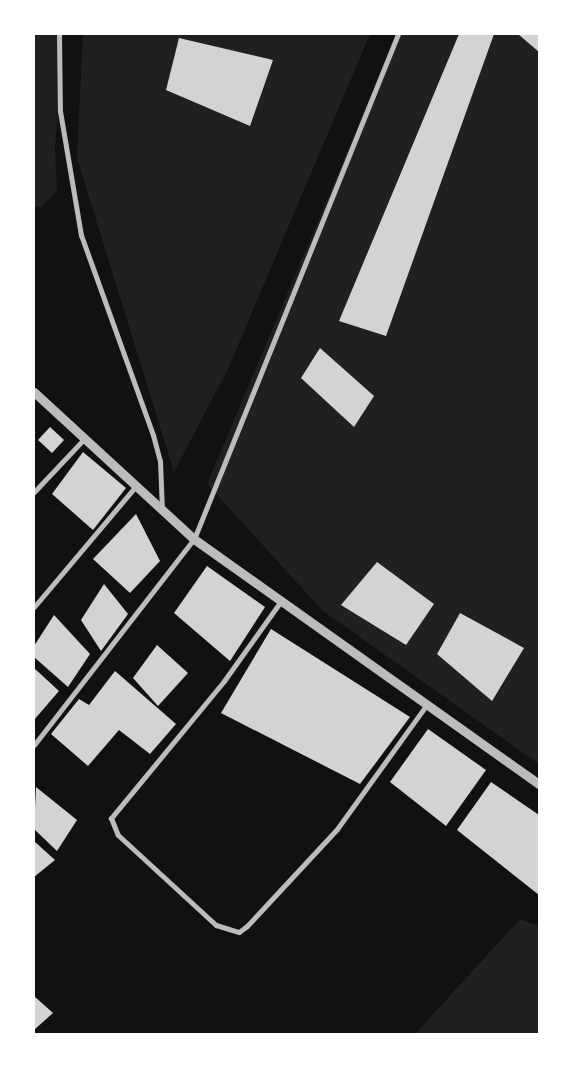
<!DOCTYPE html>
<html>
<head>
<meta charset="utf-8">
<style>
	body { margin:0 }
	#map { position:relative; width:573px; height:1068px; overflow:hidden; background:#111; font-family:"Archivo Narrow",sans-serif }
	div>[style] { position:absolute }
	.green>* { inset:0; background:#202020 }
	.building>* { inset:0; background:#d3d3d3 }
	.minor>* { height:5px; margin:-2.5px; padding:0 2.5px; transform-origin:2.5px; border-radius:2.5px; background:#bcbcbc }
	.tertiary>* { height:9px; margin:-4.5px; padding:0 4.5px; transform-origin:4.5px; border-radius:4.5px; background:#bcbcbc }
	span { translate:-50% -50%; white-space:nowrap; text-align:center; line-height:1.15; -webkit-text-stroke:4px #fff; paint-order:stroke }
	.frame { position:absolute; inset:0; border:35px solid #fff; pointer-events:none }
</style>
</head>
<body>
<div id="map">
	<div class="green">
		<div style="clip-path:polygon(34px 34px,63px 34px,55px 148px,57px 190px,41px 208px,34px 205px)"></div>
		<div style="clip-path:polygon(83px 34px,370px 34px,228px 369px,174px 472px,77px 158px)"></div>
		<div style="clip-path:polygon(397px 34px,539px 34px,539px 764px,323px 611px,207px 484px)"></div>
		<div style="clip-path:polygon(520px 919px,539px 926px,539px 1034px,415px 1034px)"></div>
	</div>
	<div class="building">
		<div style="clip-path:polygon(459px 34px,494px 34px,386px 336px,339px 321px)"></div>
		<div style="clip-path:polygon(518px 34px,539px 34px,539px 52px)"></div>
		<div style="clip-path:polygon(179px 38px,273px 60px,250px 126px,166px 90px)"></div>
		<div style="clip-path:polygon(320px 348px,374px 396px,354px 427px,301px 378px)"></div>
		<div style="clip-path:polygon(50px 427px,64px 440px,52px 453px,38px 440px)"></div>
		<div style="clip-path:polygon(83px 452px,126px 488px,93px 530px,52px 494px)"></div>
		<div style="clip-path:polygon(136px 514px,160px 561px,130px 593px,93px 559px)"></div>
		<div style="clip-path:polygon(377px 562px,434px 604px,406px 645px,341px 605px)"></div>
		<div style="clip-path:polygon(207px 566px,265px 607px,230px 661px,174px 613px)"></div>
		<div style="clip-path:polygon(104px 584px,128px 614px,101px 651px,81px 620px)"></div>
		<div style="clip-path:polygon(460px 613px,524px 648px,492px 701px,437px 654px)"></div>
		<div style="clip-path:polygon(54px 615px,90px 654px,68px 687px,34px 657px,34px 646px)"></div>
		<div style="clip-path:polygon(271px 629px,410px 717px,360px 784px,221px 713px)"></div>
		<div style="clip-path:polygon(157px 645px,188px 673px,158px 706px,133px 678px)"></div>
		<div style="clip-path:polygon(34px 668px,59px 691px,34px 720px)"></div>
		<div style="clip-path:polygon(115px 671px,176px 724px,150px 754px,119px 730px,88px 766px,51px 734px,79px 699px,89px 705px)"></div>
		<div style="clip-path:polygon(428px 729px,486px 770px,446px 826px,390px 782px)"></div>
		<div style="clip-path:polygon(491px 782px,539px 815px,539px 895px,457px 830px)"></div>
		<div style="clip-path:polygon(36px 787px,77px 820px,57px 851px,34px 829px)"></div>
		<div style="clip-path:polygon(34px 841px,55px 860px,34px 877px)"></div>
		<div style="clip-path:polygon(34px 996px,53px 1013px,34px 1030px)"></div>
	</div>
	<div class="minor">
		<div style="left:59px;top:34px;width:77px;rotate:89.3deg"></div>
		<div style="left:60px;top:111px;width:126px;rotate:80.4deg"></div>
		<div style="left:81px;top:235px;width:213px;rotate:70.2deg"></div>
		<div style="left:153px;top:435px;width:27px;rotate:75deg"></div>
		<div style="left:160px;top:461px;width:49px;rotate:87.7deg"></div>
		<div style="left:34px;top:492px;width:73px;rotate:-46.7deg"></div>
		<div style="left:281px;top:601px;width:98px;rotate:125.5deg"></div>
		<div style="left:224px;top:681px;width:178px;rotate:129.5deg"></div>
		<div style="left:111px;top:818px;width:18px;rotate:68deg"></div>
		<div style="left:118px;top:835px;width:133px;rotate:42.6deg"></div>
		<div style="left:216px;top:925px;width:24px;rotate:17deg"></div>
		<div style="left:239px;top:932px;width:10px;rotate:-37deg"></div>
		<div style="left:247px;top:926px;width:132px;rotate:-47.1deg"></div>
		<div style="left:337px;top:829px;width:154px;rotate:-54.2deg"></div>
		<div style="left:34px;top:607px;width:158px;rotate:-49.9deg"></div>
		<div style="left:34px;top:745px;width:261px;rotate:-52.2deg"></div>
		<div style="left:194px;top:539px;width:545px;rotate:-68deg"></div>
	</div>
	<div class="tertiary">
		<div style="left:34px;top:392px;width:217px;rotate:42.6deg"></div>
		<div style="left:194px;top:539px;width:423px;rotate:35.4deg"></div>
	</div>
	<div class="frame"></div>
</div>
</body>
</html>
